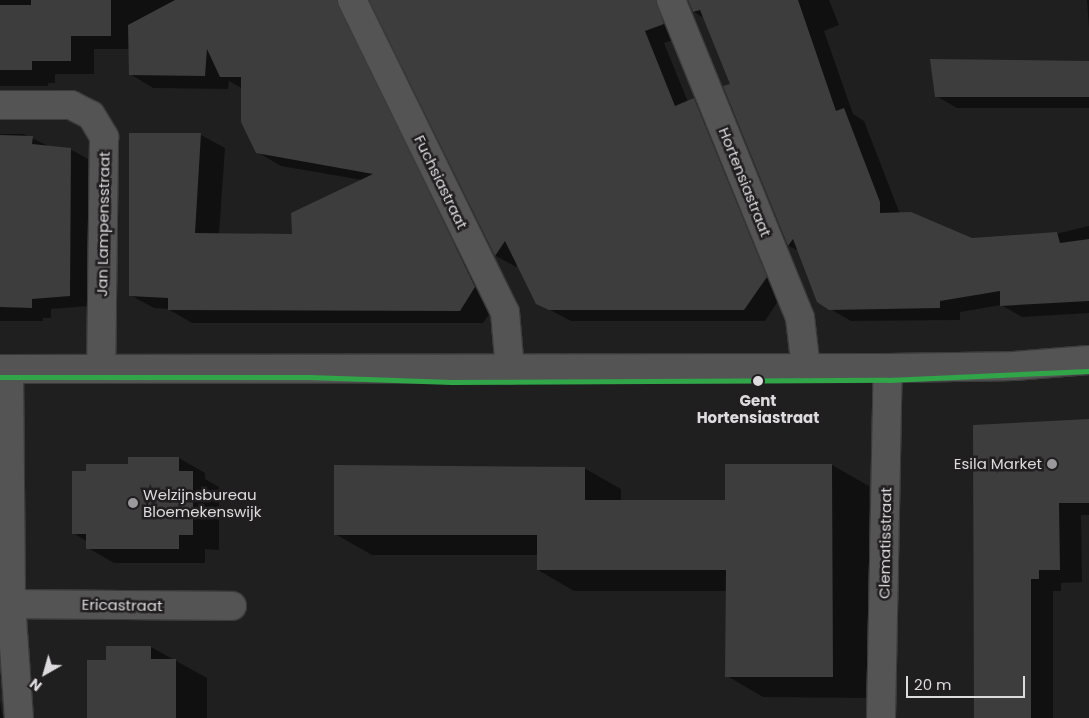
<!DOCTYPE html>
<html>
<head>
<meta charset="utf-8">
<style>
	body { margin:0 }
	#map { position:relative; width:1089px; height:718px; overflow:hidden; background:#201f20; font-family:Poppins,sans-serif }
	div>[style] { position:absolute }
	.shadow>* { inset:0; background:#0007 }
	.building>* { inset:0; background:#3e3d3e }
	.roads { filter:drop-shadow(1px 0 #3b3b3b) drop-shadow(-1px 0 #3b3b3b) drop-shadow(0 1px #3b3b3b) drop-shadow(0 -1px #3b3b3b) }
	.minor>* { height:28px; margin:-14px; padding:0 14px; transform-origin:14px; border-radius:14px; background:#555455 }
	.tertiary>* { height:28px; margin:-14px; padding:0 14px; transform-origin:14px; border-radius:14px; background:#555455 }
	.tram-1>* { height:5px; margin:-2.5px; padding:0 2.5px; transform-origin:2.5px; border-radius:2.5px; background:#30a649 }
	.dots>* { width:14px; height:14px; translate:-50% -50%; box-sizing:border-box; border:2px solid #211e20; border-radius:50% }
	span { translate:-50% -50%; white-space:nowrap; text-align:center; line-height:1.15; -webkit-text-stroke:5px #211e20; paint-order:stroke }
	.street-label { font-size:15px; color:#dddbdd }
	.stop-label { font-size:15px; color:#dddbdd; font-weight:700 }
	.poi-label { font-size:15px; color:#dddbdd }
	.right { translate:-100% -50%; text-align:right }
	.left { translate:0 -50%; text-align:left }
	.north { position:absolute; left:20px; top:648px; width:50px; height:50px; -webkit-text-stroke:4px #211e20; paint-order:stroke; rotate:218deg; font-size:14px; font-weight:700; line-height:20px; text-align:center; color:#dddbdd }
	.north::after { content:''; display:block; margin:auto; width:18px; height:22px; background:#dddbdd; clip-path:polygon(50% 0,100% 100%,50% 72%,0 100%) }
	.scale { position:absolute; left:906px; top:676px; width:119px; height:22px; box-sizing:border-box; border:2px solid #dddbdd; border-top:0; padding-left:6px; font-size:15px; line-height:18px; white-space:nowrap; color:#dddbdd; -webkit-text-stroke:4px #211e20; paint-order:stroke }
</style>
</head>
<body>
<div id="map">
	<div class="shadow">
		<div style="clip-path:polygon(0 0,340px 0,498px 301px,483px 323px,192px 323px,168px 309px,154px 308px,130px 295px,131px 134px,201px 135px,225px 148px,219px 234px,293px 235px,362px 180px,281px 166px,257px 152px,243px 89px,229px 81px,228px 89px,153px 88px,130px 74px,130px 49px,94px 49px,94px 74px,55px 74px,55px 83px,48px 83px,48px 86px,0 86px)"></div>
		<div style="clip-path:polygon(391px 0,683px 0,684px 36px,664px 43px,688px 102px,694px 100px,714px 111px,786px 289px,765px 321px,571px 321px,537px 303px,518px 264px,516px 267px,496px 256px,375px 9px)"></div>
		<div style="clip-path:polygon(689px 0,829px 0,839px 25px,824px 31px,853px 114px,864px 121px,900px 214px,972px 240px,1055px 234px,1089px 226px,1089px 313px,1022px 317px,1001px 305px,960px 312px,960px 320px,851px 321px,830px 309px,799px 251px,789px 246px,725px 87px,731px 84px,704px 18px,694px 12px)"></div>
		<div style="clip-path:polygon(1087px 0,1089px 0,1089px 28px)"></div>
		<div style="clip-path:polygon(1089px 62px,1089px 108px,957px 108px,936px 96px)"></div>
		<div style="clip-path:polygon(0 134px,24px 134px,50px 147px,70px 149px,90px 160px,89px 306px,51px 309px,51px 318px,43px 318px,43px 321px,0 321px)"></div>
		<div style="clip-path:polygon(1089px 420px,1089px 515px,1081px 515px,1082px 582px,1061px 583px,1061px 591px,1053px 591px,1053px 718px,975px 718px)"></div>
		<div style="clip-path:polygon(179px 458px,205px 473px,205px 479px,219px 487px,219px 550px,205px 549px,205px 563px,114px 563px,88px 548px,88px 542px,73px 533px,88px 472px)"></div>
		<div style="clip-path:polygon(832px 465px,869px 486px,869px 698px,763px 697px,727px 676px,727px 591px,574px 591px,538px 570px,538px 555px,372px 555px,335px 534px,584px 468px,621px 489px,621px 502px,726px 501px)"></div>
		<div style="clip-path:polygon(151px 647px,207px 678px,207px 718px,88px 718px,107px 661px)"></div>
		<div style="clip-path:polygon(0 700px,3px 718px,0 718px)"></div>
	</div>
	<div class="building">
		<div style="clip-path:polygon(31px 0,111px 0,111px 36px,71px 36px,71px 61px,32px 61px,32px 70px,0 70px,0 5px,31px 5px)"></div>
		<div style="clip-path:polygon(175px 0,337px 0,475px 287px,460px 311px,168px 310px,168px 298px,129px 296px,129px 133px,201px 133px,195px 233px,292px 234px,291px 213px,373px 174px,256px 153px,241px 122px,241px 77px,220px 77px,207px 49px,205px 76px,129px 75px,128px 25px)"></div>
		<div style="clip-path:polygon(369px 0,656px 0,664px 24px,645px 31px,675px 106px,694px 98px,767px 277px,744px 310px,549px 310px,536px 304px,505px 241px,495px 256px)"></div>
		<div style="clip-path:polygon(688px 0,798px 0,836px 111px,844px 108px,880px 202px,880px 213px,911px 212px,972px 238px,1057px 232px,1060px 243px,1089px 239px,1089px 301px,1000px 306px,1000px 291px,940px 301px,940px 308px,829px 310px,817px 302px,793px 239px,788px 246px,723px 86px,730px 84px,700px 10px,693px 12px)"></div>
		<div style="clip-path:polygon(930px 59px,1089px 61px,1089px 97px,935px 97px)"></div>
		<div style="clip-path:polygon(0 135px,33px 136px,32px 144px,71px 148px,70px 296px,32px 299px,32px 308px,0 307px)"></div>
		<div style="clip-path:polygon(1089px 419px,1089px 503px,1059px 503px,1060px 570px,1039px 570px,1039px 579px,1031px 579px,1031px 718px,974px 718px,973px 425px)"></div>
		<div style="clip-path:polygon(128px 457px,179px 457px,179px 471px,193px 471px,193px 535px,179px 535px,179px 549px,86px 549px,86px 534px,72px 534px,72px 471px,86px 471px,86px 464px,128px 464px)"></div>
		<div style="clip-path:polygon(725px 464px,832px 464px,833px 677px,725px 677px,726px 570px,537px 570px,537px 535px,334px 535px,334px 465px,585px 467px,585px 500px,725px 500px)"></div>
		<div style="clip-path:polygon(106px 646px,151px 646px,151px 659px,176px 659px,176px 718px,87px 718px,87px 660px,106px 660px)"></div>
	</div>
	<div class="roads">
		<div class="minor">
			<div style="left:352px;top:0;width:347px;rotate:63.9deg"></div>
			<div style="left:505px;top:312px;width:58px;rotate:85.1deg"></div>
			<div style="left:671px;top:0;width:343px;rotate:67.9deg"></div>
			<div style="left:800px;top:318px;width:50px;rotate:83.2deg"></div>
			<div style="left:0;top:105px;width:71px"></div>
			<div style="left:71px;top:105px;width:22px;rotate:27deg"></div>
			<div style="left:91px;top:115px;width:26px;rotate:59deg"></div>
			<div style="left:104px;top:137px;width:232px;rotate:90.7deg"></div>
			<div style="left:9px;top:369px;width:235px;rotate:89.5deg"></div>
			<div style="left:11px;top:604px;width:114px;rotate:86deg"></div>
			<div style="left:11px;top:604px;width:221px;rotate:0.5deg"></div>
			<div style="left:881px;top:718px;width:350px;rotate:-88.9deg"></div>
		</div>
		<div class="tertiary">
			<div style="left:0;top:369px;width:888px;rotate:-0.06deg"></div>
			<div style="left:888px;top:368px;width:126px;rotate:-0.9deg"></div>
			<div style="left:1014px;top:366px;width:75px;rotate:-4.6deg"></div>
		</div>
	</div>
	<div class="tram-1">
		<div style="left:0;top:377px;width:310px"></div>
		<div style="left:310px;top:377px;width:141px;rotate:2deg"></div>
		<div style="left:451px;top:382px;width:437px;rotate:-0.3deg"></div>
		<div style="left:888px;top:380px;width:201px;rotate:-2.6deg"></div>
	</div>
	<div class="dots">
		<div style="left:758px;top:381px;background:#dddbdd"></div>
		<div style="left:1052px;top:464px;background:#9b999b"></div>
		<div style="left:133px;top:503px;background:#9b999b"></div>
	</div>
	<div class="street-label">
		<span style="left:441px;top:182px;rotate:64deg">Fuchsiastraat</span>
		<span style="left:745px;top:182px;rotate:68deg">Hortensiastraat</span>
		<span style="left:103px;top:224px;rotate:-89deg">Jan Lampensstraat</span>
		<span style="left:885px;top:543px;rotate:-89deg">Clematisstraat</span>
		<span style="left:122px;top:605px;rotate:1deg">Ericastraat</span>
	</div>
	<div class="stop-label">
		<span style="left:758px;top:409px">Gent<br>Hortensiastraat</span>
	</div>
	<div class="poi-label">
		<span class="right" style="left:1042px;top:464px">Esila Market</span>
		<span class="left" style="left:143px;top:503px">Welzijnsbureau<br>Bloemekenswijk</span>
	</div>
	<div class="north">N</div>
	<div class="scale">20 m</div>
</div>
</body>
</html>
